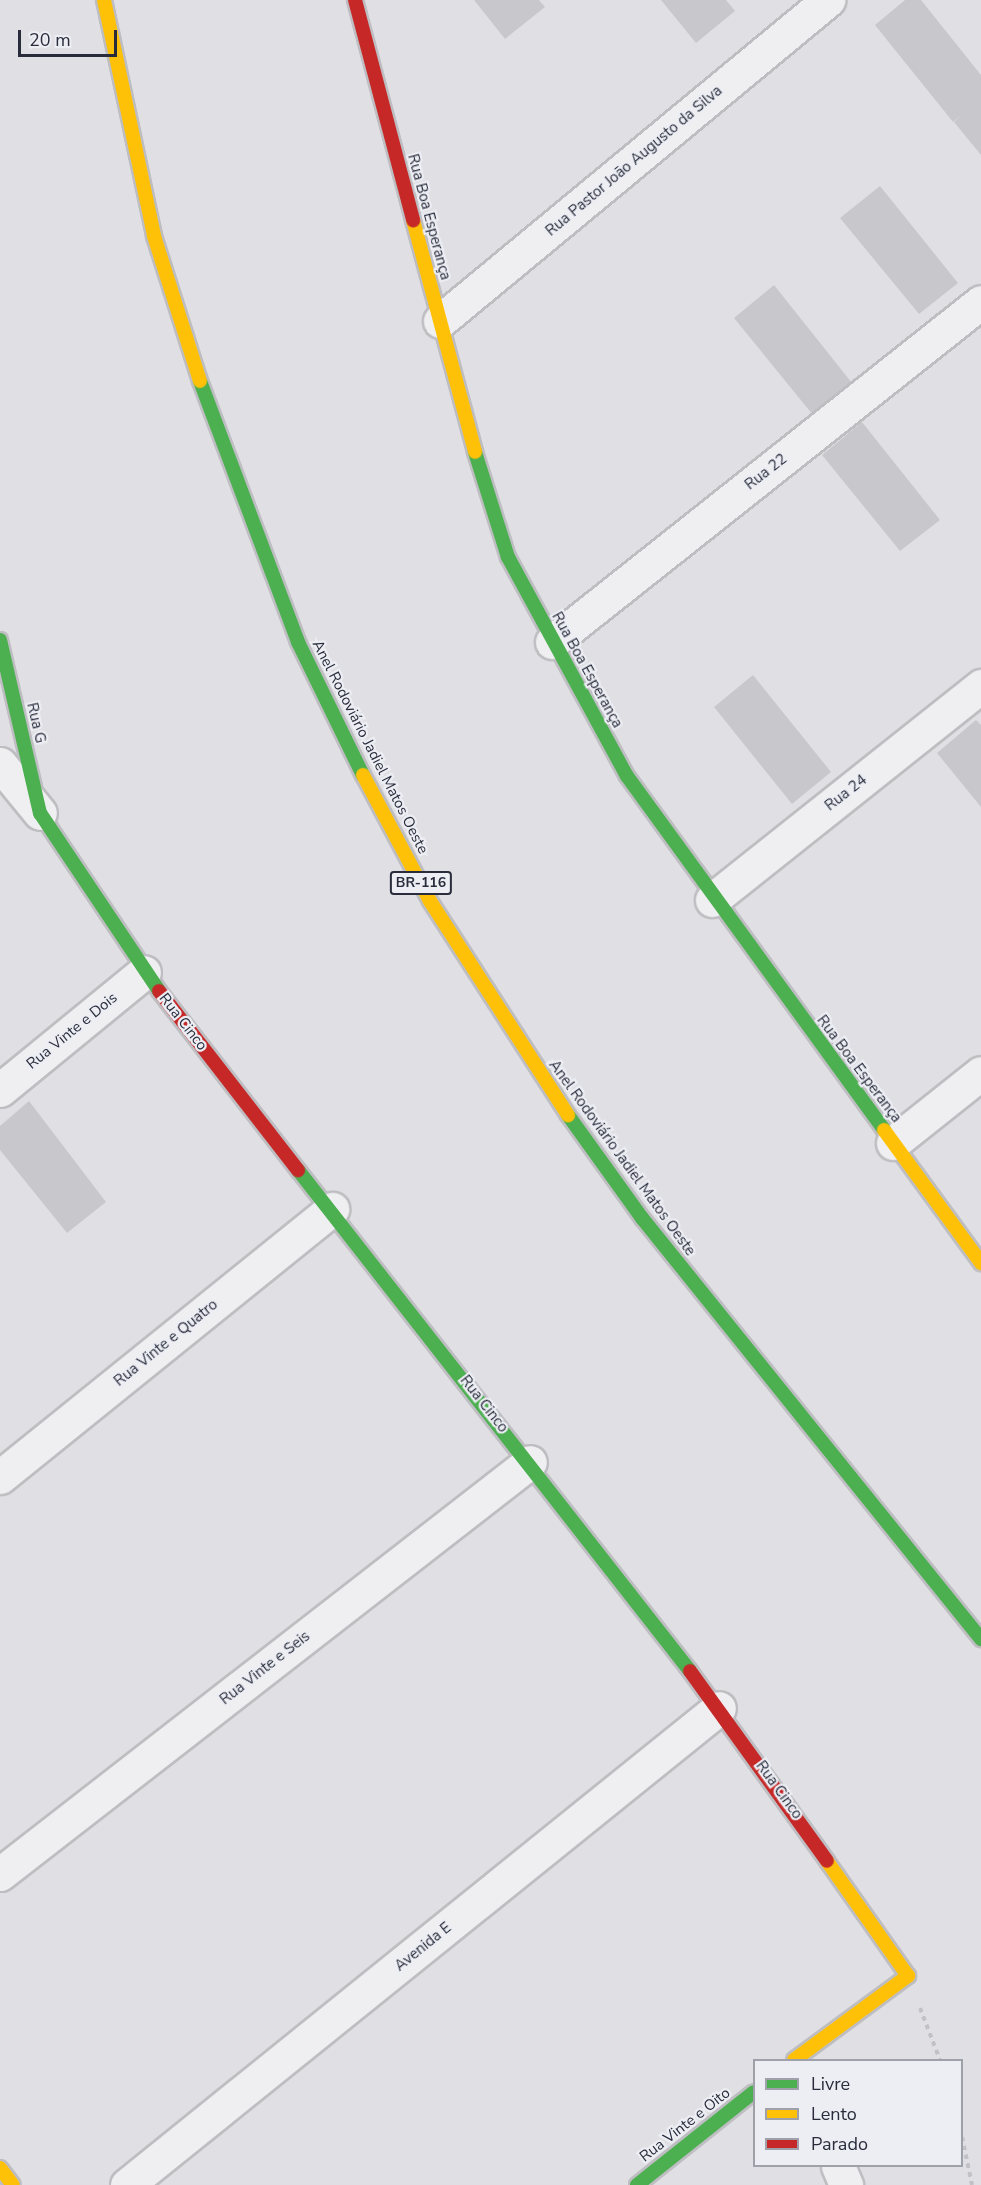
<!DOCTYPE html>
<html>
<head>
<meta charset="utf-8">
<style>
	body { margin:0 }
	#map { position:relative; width:981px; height:2185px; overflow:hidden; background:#e0e0e4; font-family:"Nunito Sans",sans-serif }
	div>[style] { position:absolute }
	.building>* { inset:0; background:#c8c8cc }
	.path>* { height:4px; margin-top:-2px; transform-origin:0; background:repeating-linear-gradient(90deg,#c1c1c6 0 4.5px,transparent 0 9px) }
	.roads { filter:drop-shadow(2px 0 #bebec2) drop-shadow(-2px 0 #bebec2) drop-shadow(0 2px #bebec2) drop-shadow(0 -2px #bebec2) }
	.street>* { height:33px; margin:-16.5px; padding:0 16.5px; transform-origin:16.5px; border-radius:16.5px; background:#efeff1 }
	.fast>* { height:14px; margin:-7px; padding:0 7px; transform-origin:7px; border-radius:7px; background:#4caf50 }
	.slow>* { height:14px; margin:-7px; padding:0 7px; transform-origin:7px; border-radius:7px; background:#ffc107 }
	.jam>* { height:14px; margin:-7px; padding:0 7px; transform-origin:7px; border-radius:7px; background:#c62828 }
	span { translate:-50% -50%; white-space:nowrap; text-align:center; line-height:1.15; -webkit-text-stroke:4.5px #edeef4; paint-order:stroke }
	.shield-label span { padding:2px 4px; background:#edeef4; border:2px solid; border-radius:4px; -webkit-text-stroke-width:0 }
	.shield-label { font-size:14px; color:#282c3b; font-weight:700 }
	.street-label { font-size:15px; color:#282c3b }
	.legend { position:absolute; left:753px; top:2059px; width:210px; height:108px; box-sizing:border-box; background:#edeef4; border:2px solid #9ea0aa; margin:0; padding:8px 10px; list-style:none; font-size:18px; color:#282c3b }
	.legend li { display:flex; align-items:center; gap:12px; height:30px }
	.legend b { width:30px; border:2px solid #9ea0aa }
	.scale { position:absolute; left:18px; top:30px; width:99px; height:27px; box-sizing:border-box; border:3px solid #282c3b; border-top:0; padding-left:8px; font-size:18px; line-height:21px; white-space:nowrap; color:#282c3b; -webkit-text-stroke:4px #edeef4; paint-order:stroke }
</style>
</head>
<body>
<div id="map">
	<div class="building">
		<div style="clip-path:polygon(474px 0,539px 0,545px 7px,505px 39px)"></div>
		<div style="clip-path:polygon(661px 0,726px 0,735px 11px,696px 43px)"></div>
		<div style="clip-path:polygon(905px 0,921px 0,981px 75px,981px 155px,954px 122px,962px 114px,953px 122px,875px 25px)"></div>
		<div style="clip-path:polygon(880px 186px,958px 283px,919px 314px,840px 218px)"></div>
		<div style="clip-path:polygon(774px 285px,852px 383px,813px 415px,734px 318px)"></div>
		<div style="clip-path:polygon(862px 422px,940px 520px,900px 551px,822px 455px)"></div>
		<div style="clip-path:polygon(753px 675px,831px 772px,792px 804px,714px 707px)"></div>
		<div style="clip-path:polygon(976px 720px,981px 725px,981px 807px,937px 753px)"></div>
		<div style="clip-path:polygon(29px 1101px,106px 1202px,67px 1233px,0 1150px,0 1126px)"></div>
	</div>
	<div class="path">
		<div style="left:920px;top:2008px;width:56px;rotate:69deg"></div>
		<div style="left:962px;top:2137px;width:49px;rotate:78.2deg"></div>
	</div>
	<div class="roads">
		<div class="street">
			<div style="left:440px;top:321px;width:504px;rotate:-39.6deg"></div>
			<div style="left:552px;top:642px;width:547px;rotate:-38.4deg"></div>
			<div style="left:0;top:764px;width:63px;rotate:50.8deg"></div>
			<div style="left:712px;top:900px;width:344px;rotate:-38.5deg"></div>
			<div style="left:0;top:1090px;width:186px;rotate:-39.3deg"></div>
			<div style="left:893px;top:1143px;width:112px;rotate:-38.5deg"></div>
			<div style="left:0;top:1477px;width:427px;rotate:-38.9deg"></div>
			<div style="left:0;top:1874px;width:671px;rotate:-37.86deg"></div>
			<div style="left:838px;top:2166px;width:21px;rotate:67deg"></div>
			<div style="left:127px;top:2185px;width:760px;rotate:-38.86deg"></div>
		</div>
		<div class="fast">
			<div style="left:200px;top:381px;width:279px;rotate:69.4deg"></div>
			<div style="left:298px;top:642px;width:148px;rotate:64deg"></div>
			<div style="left:475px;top:452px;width:110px;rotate:72.6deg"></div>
			<div style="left:508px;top:557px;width:249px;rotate:61.5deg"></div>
			<div style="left:627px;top:776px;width:437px;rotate:54deg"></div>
			<div style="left:0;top:640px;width:178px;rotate:77deg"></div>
			<div style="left:40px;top:813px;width:214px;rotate:56.2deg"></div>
			<div style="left:568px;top:1115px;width:127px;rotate:54.3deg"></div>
			<div style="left:642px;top:1218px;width:541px;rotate:51.16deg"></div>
			<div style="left:298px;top:1170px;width:636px;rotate:51.96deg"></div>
			<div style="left:637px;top:2185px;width:149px;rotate:-38.5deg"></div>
		</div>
		<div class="slow">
			<div style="left:104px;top:0;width:241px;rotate:78deg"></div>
			<div style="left:154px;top:236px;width:152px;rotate:72.4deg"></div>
			<div style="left:413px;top:220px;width:240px;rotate:75deg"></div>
			<div style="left:363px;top:775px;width:143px;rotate:62deg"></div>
			<div style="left:430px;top:901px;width:255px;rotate:57.2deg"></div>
			<div style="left:884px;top:1130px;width:165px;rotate:53.9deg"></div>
			<div style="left:794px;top:2060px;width:142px;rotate:-36.4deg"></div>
			<div style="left:908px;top:1976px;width:141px;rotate:-125.2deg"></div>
			<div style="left:0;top:2168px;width:21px;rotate:53deg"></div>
		</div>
		<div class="jam">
			<div style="left:355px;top:0;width:228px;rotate:75.2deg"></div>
			<div style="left:159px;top:991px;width:227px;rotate:52.2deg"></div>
			<div style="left:690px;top:1671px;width:234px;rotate:54.2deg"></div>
		</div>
	</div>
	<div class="shield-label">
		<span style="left:421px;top:883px">BR-116</span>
	</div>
	<div class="street-label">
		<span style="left:634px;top:161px;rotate:-40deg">Rua Pastor João Augusto da Silva</span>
		<span style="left:429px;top:217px;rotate:75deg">Rua Boa Esperança</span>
		<span style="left:766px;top:472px;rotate:-38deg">Rua 22</span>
		<span style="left:587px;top:670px;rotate:61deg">Rua Boa Esperança</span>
		<span style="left:36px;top:723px;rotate:77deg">Rua G</span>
		<span style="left:370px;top:747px;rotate:63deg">Anel Rodoviário Jadiel Matos Oeste</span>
		<span style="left:846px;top:793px;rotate:-38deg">Rua 24</span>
		<span style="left:183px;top:1022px;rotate:52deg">Rua Cinco</span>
		<span style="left:72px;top:1031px;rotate:-39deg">Rua Vinte e Dois</span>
		<span style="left:859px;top:1069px;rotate:53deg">Rua Boa Esperança</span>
		<span style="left:622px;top:1158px;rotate:54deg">Anel Rodoviário Jadiel Matos Oeste</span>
		<span style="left:166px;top:1343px;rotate:-39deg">Rua Vinte e Quatro</span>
		<span style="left:484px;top:1404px;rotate:52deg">Rua Cinco</span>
		<span style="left:265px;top:1668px;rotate:-38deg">Rua Vinte e Seis</span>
		<span style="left:779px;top:1790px;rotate:54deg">Rua Cinco</span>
		<span style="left:423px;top:1947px;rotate:-39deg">Avenida E</span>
		<span style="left:685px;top:2125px;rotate:-38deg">Rua Vinte e Oito</span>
	</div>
	<ul class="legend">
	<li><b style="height:8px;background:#4caf50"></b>Livre</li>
	<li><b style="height:8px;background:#ffc107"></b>Lento</li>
	<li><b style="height:8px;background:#c62828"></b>Parado</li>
	</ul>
	<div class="scale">20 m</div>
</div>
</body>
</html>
